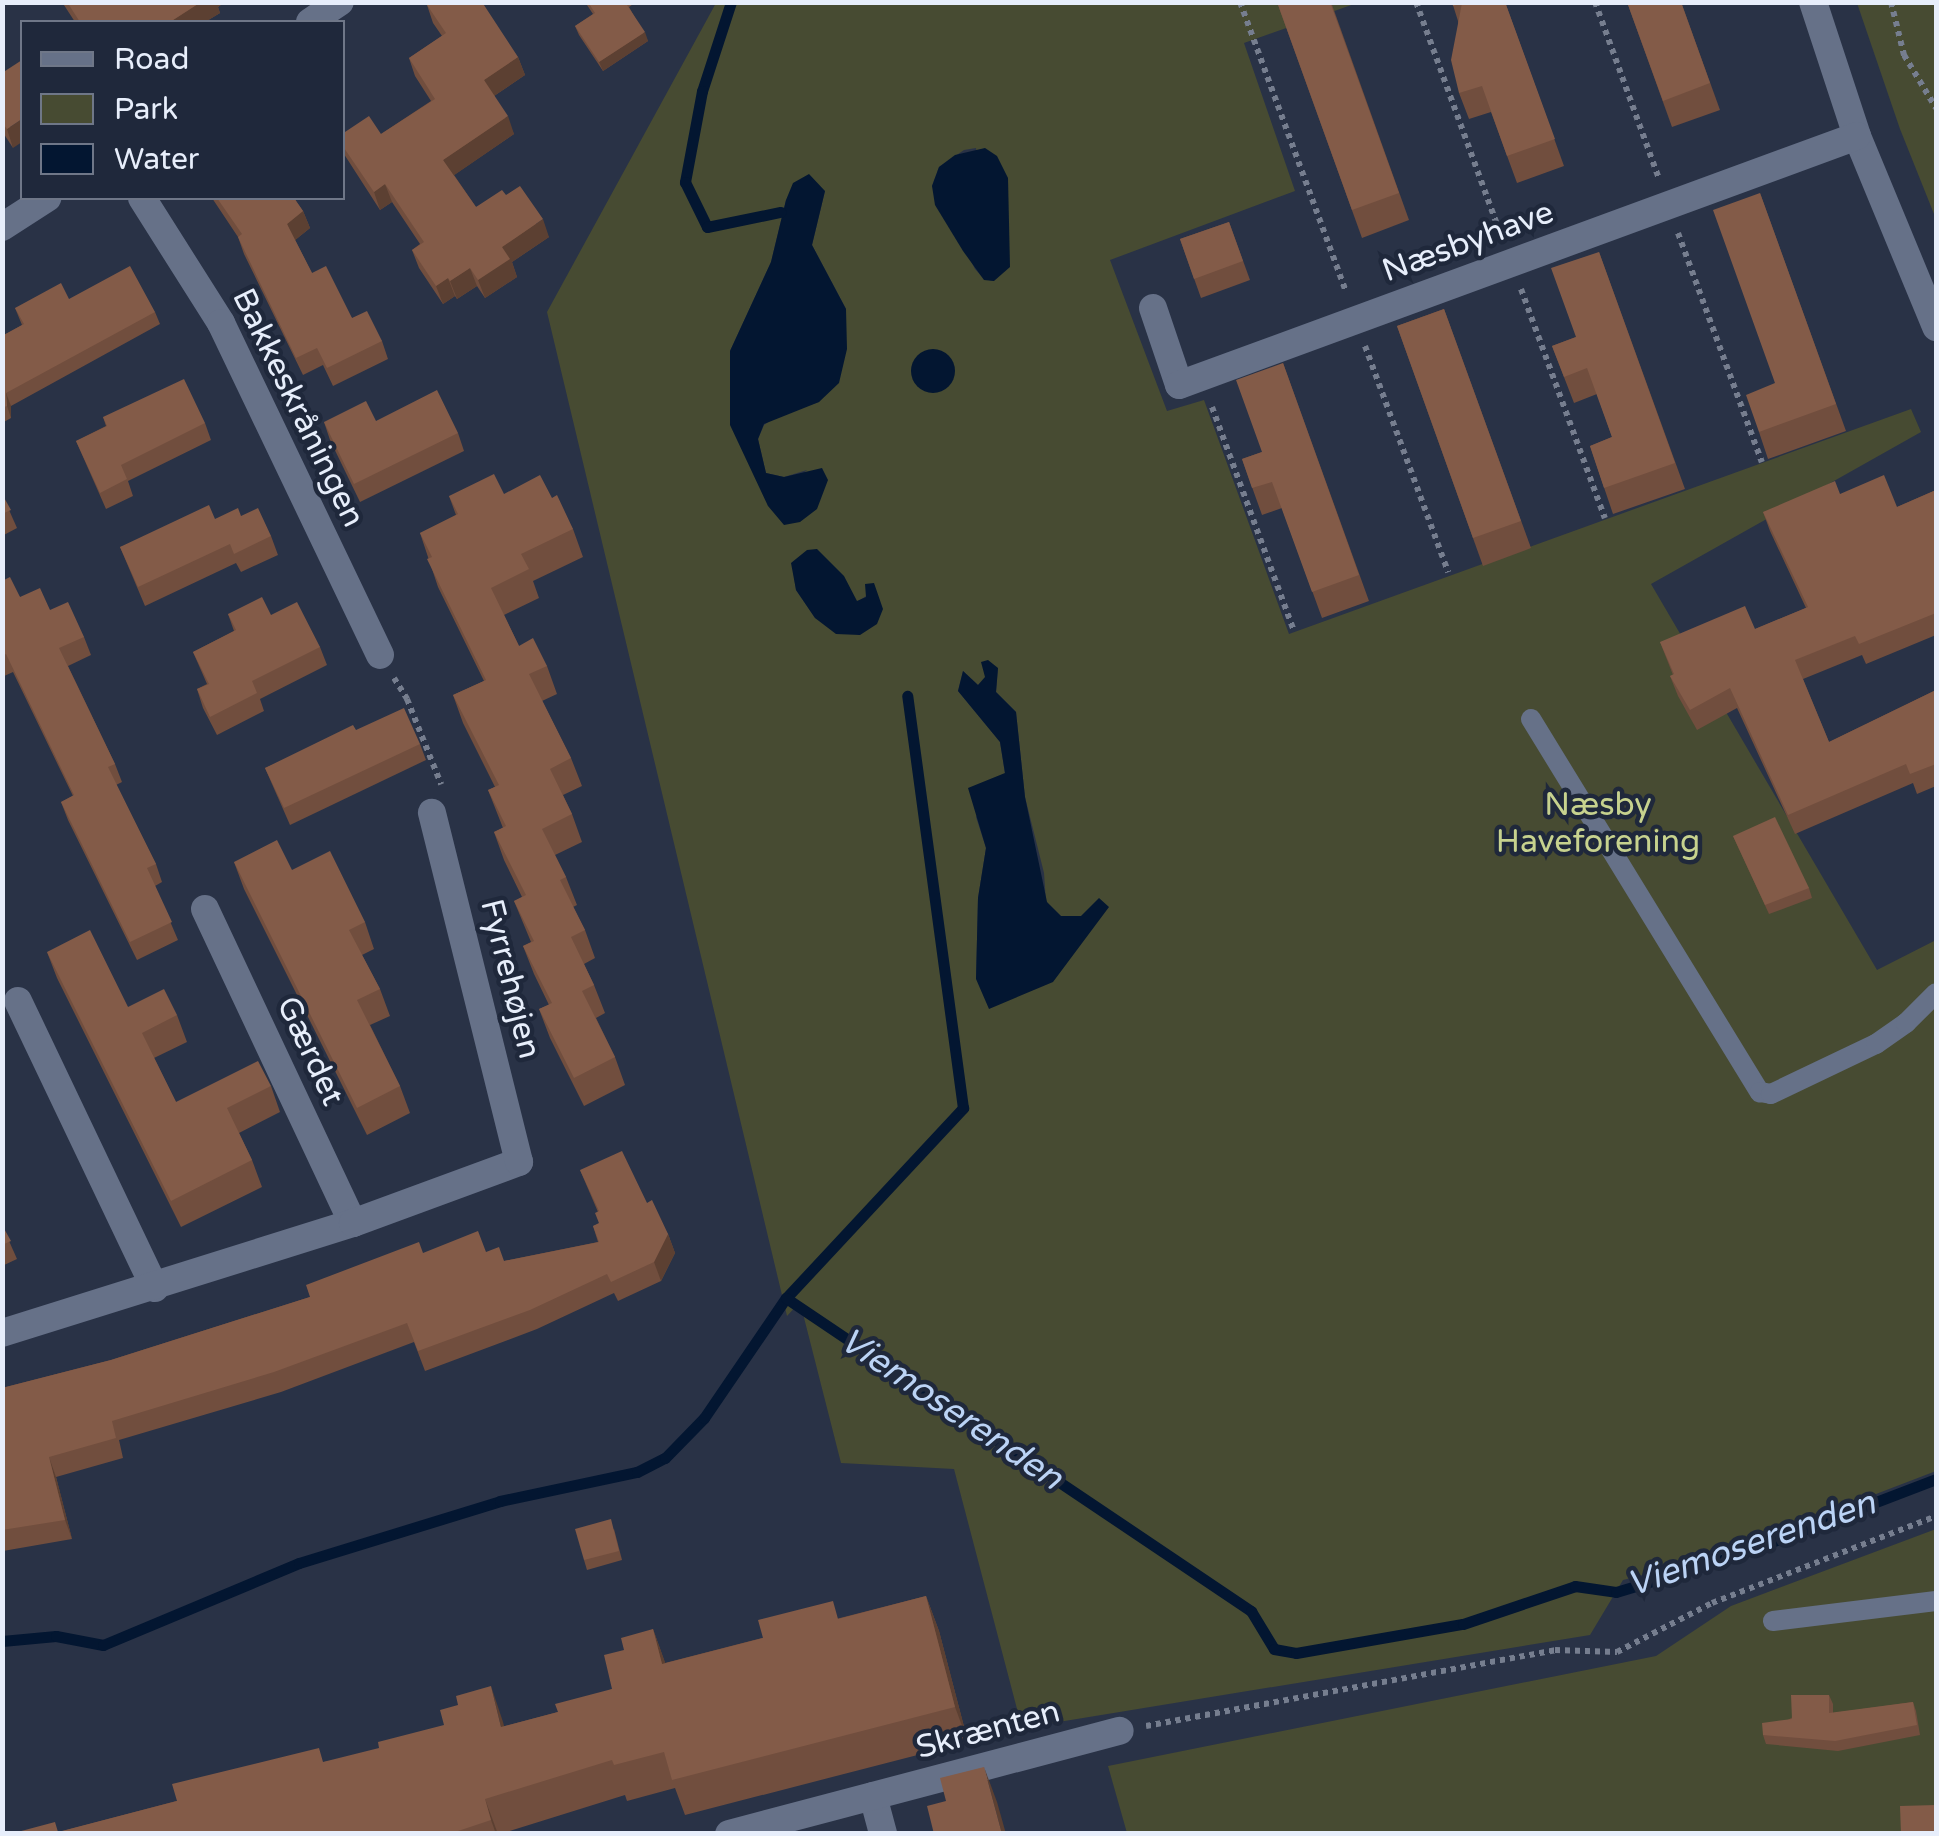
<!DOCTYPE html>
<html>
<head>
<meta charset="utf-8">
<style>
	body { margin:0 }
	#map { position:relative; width:1939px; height:1836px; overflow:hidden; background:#293246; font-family:"Varela Round",sans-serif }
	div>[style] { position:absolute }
	.green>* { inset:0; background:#474b32 }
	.water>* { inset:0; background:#031631 }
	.round { border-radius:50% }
	.stream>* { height:11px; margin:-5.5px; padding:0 5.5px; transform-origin:5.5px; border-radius:5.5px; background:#031631 }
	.path>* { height:6px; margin-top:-3px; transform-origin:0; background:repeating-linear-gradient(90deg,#767e8f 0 5px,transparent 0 10px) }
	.service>* { height:20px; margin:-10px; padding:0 10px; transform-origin:10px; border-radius:10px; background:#667188 }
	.minor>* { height:28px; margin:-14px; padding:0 14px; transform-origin:14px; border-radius:14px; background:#667188 }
	.wall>* { inset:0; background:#714e3e }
	.shaded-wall>* { inset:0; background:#5c4032 }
	.building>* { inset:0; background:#835b48 }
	span { translate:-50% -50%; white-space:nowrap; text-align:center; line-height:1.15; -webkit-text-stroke:9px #1f283b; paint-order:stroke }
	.street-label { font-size:32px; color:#e7eefb }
	.park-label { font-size:32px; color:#c7d28e }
	.water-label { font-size:35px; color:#bbd3f5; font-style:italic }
	.frame { position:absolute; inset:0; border:5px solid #e7eefb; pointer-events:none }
	.legend { position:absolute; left:20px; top:20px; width:325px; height:180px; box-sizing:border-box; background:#1f283b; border:2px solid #6f7788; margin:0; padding:12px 18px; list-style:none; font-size:30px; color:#e7eefb }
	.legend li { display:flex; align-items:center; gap:20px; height:50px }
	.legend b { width:50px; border:2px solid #6f7788 }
</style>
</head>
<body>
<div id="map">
	<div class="green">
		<div style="clip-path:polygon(evenodd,716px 3px,1357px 3px,1244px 43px,1295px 191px,1110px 260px,1167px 411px,1204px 400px,1289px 634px,1911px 409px,1921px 432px,1651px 584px,1877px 970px,1936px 940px,1936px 1471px,1704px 1560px,1623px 1580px,1590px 1635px,1022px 1728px,954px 1469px,841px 1463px,800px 1302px,787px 1316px,547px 312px,716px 3px,976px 148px,994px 281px,984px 279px,975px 269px,932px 186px,939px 167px,964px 150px,976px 148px,716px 3px,825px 191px,812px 245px,846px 309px,819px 402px,777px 416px,764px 425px,758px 439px,766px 473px,784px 477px,807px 470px,768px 506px,730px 351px,771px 262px,786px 200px,825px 191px,716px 3px,792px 563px,857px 602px,866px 596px,860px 635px,815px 618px,796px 590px,792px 563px,716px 3px,998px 668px,996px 692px,1016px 712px,1025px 797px,1044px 873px,1046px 902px,1061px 916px,1081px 916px,976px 979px,978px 898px,986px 848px,976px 817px,1005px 774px,1000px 742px,958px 691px,963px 671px,978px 685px,998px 668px)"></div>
		<div style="clip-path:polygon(1857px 3px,1936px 3px,1936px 219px,1900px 129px)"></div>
		<div style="clip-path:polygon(1936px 1529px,1936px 1833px,1127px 1833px,1108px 1766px,1656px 1656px,1731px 1606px)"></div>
	</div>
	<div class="water">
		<div style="clip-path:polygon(985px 148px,997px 156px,1008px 178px,1010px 267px,994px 281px,984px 280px,963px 251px,935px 205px,932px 186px,939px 167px,955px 155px)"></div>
		<div style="clip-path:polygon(809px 174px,825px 191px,812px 245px,846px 309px,847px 349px,839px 383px,819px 402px,764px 424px,758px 439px,766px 473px,784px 477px,822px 468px,828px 480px,817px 509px,800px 522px,784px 525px,768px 506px,730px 425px,730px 351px,771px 262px,786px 200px,793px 183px)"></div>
		<div class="round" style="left:911px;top:349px;width:44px;height:44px"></div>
		<div style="clip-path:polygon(817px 549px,844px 576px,857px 601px,866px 597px,865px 584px,874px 583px,883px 609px,877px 624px,860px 635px,836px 634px,815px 618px,796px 590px,791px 563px,807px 550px)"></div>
		<div style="clip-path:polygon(988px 660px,998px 668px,996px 692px,1016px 712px,1025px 797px,1047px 902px,1061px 916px,1081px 916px,1099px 898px,1109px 907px,1053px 982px,989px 1009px,976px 979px,978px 898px,986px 848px,968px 788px,1005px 773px,1000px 742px,958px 691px,963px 671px,978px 685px,985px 677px,981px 662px)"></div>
	</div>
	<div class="stream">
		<div style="left:731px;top:2px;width:94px;rotate:108deg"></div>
		<div style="left:702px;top:91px;width:93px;rotate:100.6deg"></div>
		<div style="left:685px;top:182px;width:50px;rotate:63.9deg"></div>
		<div style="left:707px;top:227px;width:75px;rotate:-11.6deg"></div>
		<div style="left:786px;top:1298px;width:260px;rotate:-47deg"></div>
		<div style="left:963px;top:1108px;width:416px;rotate:-97.7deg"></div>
		<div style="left:2px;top:1641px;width:54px;rotate:-5.3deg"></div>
		<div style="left:56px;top:1636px;width:48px;rotate:10.8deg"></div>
		<div style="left:103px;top:1645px;width:212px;rotate:-22.7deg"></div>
		<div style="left:299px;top:1563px;width:210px;rotate:-17.1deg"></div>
		<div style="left:500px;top:1501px;width:140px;rotate:-12deg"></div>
		<div style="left:637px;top:1472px;width:31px;rotate:-27deg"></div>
		<div style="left:665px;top:1458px;width:56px;rotate:-45.7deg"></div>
		<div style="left:704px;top:1418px;width:145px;rotate:-55.7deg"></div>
		<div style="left:786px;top:1298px;width:561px;rotate:33.95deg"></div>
		<div style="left:1251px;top:1611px;width:44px;rotate:58.8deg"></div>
		<div style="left:1274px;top:1649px;width:22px;rotate:10deg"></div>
		<div style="left:1296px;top:1653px;width:169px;rotate:-9.9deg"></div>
		<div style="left:1463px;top:1624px;width:118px;rotate:-18.7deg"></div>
		<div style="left:1575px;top:1586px;width:41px;rotate:8.3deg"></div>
		<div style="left:1616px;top:1592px;width:121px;rotate:-16.8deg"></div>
		<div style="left:1732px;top:1557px;width:218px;rotate:-20.9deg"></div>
	</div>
	<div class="path">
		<div style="left:1240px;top:2px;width:309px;rotate:69.9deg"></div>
		<div style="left:1416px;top:2px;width:248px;rotate:70deg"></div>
		<div style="left:1595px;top:2px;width:188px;rotate:70.1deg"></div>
		<div style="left:1891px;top:2px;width:55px;rotate:76.2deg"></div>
		<div style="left:1904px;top:55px;width:62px;rotate:58.9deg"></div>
		<div style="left:1678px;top:233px;width:244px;rotate:69.9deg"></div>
		<div style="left:1521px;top:289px;width:244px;rotate:69.9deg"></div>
		<div style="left:1365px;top:346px;width:241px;rotate:69.8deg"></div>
		<div style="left:1212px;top:407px;width:239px;rotate:69.9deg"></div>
		<div style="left:394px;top:678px;width:25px;rotate:58deg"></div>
		<div style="left:407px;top:699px;width:92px;rotate:68.2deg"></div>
		<div style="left:1146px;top:1726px;width:416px;rotate:-10.5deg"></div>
		<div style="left:1555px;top:1650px;width:62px;rotate:1.8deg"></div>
		<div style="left:1617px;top:1652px;width:107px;rotate:-27.3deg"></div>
		<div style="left:1712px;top:1603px;width:240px;rotate:-21.2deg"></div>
	</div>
	<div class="service">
		<div style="left:1531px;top:719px;width:438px;rotate:58.5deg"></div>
		<div style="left:1760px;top:1092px;width:11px;rotate:10deg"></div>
		<div style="left:1771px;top:1094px;width:116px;rotate:-25.5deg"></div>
		<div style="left:1876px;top:1044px;width:37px;rotate:-35deg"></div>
		<div style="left:1906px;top:1023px;width:42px;rotate:-45deg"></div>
		<div style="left:1773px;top:1621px;width:164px;rotate:-7deg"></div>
	</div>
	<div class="minor">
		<div style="left:1813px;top:2px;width:141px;rotate:71.8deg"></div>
		<div style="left:1857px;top:136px;width:207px;rotate:67.5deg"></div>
		<div style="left:310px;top:22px;width:36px;rotate:-34deg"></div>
		<div style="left:142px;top:198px;width:148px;rotate:57.7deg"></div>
		<div style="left:221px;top:323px;width:368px;rotate:64.4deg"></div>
		<div style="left:2px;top:227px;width:54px;rotate:-32.8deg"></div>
		<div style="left:1153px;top:308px;width:81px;rotate:71.3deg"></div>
		<div style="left:1179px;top:385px;width:722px;rotate:-20.17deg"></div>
		<div style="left:205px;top:909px;width:347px;rotate:64.8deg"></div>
		<div style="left:18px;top:1001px;width:318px;rotate:64.5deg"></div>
		<div style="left:2px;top:1333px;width:368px;rotate:-17.4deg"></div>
		<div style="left:353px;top:1223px;width:177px;rotate:-20.2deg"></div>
		<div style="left:519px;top:1162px;width:360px;rotate:-104deg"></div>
		<div style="left:873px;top:1796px;width:39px;rotate:75deg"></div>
		<div style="left:729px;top:1834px;width:404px;rotate:-14.8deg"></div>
	</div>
	<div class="wall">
		<div style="clip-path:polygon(62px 2px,225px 2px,218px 7px,220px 13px,205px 22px,75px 22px)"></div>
		<div style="clip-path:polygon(585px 2px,636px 2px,629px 7px,648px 41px,603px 71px,579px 35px,575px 26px,593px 14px)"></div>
		<div style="clip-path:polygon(1277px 2px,1331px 2px,1409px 220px,1362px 238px)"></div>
		<div style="clip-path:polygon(1452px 2px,1505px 2px,1564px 166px,1517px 183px,1491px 112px,1469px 119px,1459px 93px,1458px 21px)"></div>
		<div style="clip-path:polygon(1627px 2px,1681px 2px,1720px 110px,1672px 127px)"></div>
		<div style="clip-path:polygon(427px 5px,518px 57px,525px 75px,494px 96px,514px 134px,454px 175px,476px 207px,506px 195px,549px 237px,512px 262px,517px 277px,485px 298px,477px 286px,457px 299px,455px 296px,443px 304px,419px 268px,412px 250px,420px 244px,392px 202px,380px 210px,342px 151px,342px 134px,381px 134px,431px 101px,415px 76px,409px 58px,442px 36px,433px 23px)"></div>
		<div style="clip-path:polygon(2px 73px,13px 148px,2px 131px)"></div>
		<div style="clip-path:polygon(1760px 193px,1846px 431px,1768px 459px,1759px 432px,1775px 383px)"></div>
		<div style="clip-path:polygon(212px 198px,294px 198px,303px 211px,310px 228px,295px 240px,312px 273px,352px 318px,382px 341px,388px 359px,333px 386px,323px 365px,303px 375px,244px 254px,238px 237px)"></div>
		<div style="clip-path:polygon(1229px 222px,1250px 280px,1201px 298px,1180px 239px)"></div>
		<div style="clip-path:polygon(1599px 252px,1685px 489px,1613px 514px,1590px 446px,1612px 437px,1597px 394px,1574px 403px,1552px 346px,1576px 337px)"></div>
		<div style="clip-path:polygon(69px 299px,155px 312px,160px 324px,11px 406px,11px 418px,2px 423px,2px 336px,22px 325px,15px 308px)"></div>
		<div style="clip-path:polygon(1444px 309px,1531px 548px,1483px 566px,1397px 326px)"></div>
		<div style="clip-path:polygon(1283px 363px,1369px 601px,1322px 618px,1282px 508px,1262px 515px,1242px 459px,1262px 452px)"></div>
		<div style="clip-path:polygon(103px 417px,205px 423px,211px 440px,128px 481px,133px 496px,106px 509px,76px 441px,106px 426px)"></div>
		<div style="clip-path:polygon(376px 421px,458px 433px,464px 451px,360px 502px,330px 440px,324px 422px)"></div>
		<div style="clip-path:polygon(1936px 490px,1936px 635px,1866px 664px,1862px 655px,1803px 679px,1829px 742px,1936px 690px,1936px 786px,1917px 794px,1913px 783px,1795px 834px,1737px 708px,1697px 730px,1678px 696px,1670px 676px,1673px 675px,1660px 642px,1755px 629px,1806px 608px,1770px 531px,1763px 512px,1840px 494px,1897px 507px)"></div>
		<div style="clip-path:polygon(2px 494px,17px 528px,2px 536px)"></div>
		<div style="clip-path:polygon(504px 494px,552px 498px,573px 529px,583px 557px,533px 581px,539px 598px,504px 615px,519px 646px,547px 666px,557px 694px,542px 701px,571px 758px,582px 786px,563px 795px,572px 814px,582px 842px,555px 855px,566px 877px,577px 905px,573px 907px,585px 930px,595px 958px,584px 964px,594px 985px,605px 1013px,596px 1018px,615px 1057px,625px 1085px,584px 1106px,550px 1038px,539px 1009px,549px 1005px,534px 974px,523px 946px,531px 942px,514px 901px,522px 897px,504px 860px,494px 832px,503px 828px,488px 790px,495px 787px,463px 723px,453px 695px,484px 681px,438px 587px,420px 533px,456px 515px,449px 496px)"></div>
		<div style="clip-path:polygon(241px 516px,271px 536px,278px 555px,241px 572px,236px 563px,145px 606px,120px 547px,215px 519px)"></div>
		<div style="clip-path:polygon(2px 581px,20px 597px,50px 610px,84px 637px,91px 655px,68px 666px,115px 764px,122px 782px,116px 785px,156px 864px,162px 882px,155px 886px,178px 940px,137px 960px,68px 820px,61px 802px,73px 796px,13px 672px,2px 677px)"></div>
		<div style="clip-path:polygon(228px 614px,271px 615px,320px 647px,327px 665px,260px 699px,264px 711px,217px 735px,203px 708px,197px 689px,207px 684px,193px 652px,234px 631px)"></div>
		<div style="clip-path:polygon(356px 730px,420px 744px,426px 760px,290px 825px,265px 768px)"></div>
		<div style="clip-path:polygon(1733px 836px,1809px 888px,1812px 898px,1769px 914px)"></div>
		<div style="clip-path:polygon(234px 862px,292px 870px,365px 922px,374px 949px,362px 955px,380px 989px,390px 1016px,370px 1025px,400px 1086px,410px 1113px,367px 1135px,244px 889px)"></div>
		<div style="clip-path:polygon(47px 952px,128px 1007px,177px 1015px,187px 1042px,154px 1058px,176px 1102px,271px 1086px,280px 1112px,239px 1133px,252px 1160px,262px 1187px,181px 1227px,57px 978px)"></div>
		<div style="clip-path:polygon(580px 1170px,647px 1203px,668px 1234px,675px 1253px,661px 1281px,618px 1301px,614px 1293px,537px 1329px,425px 1371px,414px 1342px,281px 1392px,119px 1440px,123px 1458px,56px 1477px,72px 1539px,3px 1551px,2px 1388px,111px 1360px,310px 1297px,423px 1253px,486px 1252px,504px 1261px,598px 1242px,593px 1226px,599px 1224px,598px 1212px)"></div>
		<div style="clip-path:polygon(2px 1225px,17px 1259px,2px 1266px)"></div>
		<div style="clip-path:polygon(614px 1529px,622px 1560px,587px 1570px,584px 1560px)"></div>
		<div style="clip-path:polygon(926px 1596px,939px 1631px,968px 1742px,685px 1815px,675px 1788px,627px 1801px,625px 1795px,500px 1834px,10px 1834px,59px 1832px,324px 1762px,505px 1726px,558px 1712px,612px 1689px,624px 1650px,653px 1629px,665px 1663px)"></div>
		<div style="clip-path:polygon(1829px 1695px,1833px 1704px,1833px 1713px,1913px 1702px,1916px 1711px,1920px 1735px,1838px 1751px,1766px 1744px,1763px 1735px)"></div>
	</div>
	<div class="shaded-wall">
		<div style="clip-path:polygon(201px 2px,225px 2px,218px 7px,220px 13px,205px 22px,170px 22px)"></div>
		<div style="clip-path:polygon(645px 32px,648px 41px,603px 71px,599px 62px)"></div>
		<div style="clip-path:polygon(518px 57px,525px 75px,491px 98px,484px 80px)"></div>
		<div style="clip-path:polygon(508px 116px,514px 134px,450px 178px,443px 160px)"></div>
		<div style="clip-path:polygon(22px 119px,22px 142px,13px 148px,7px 129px)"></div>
		<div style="clip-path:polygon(385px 184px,392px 202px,380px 210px,374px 192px)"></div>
		<div style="clip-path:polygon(303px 211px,310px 228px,294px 241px,287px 224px)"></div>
		<div style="clip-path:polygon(543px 219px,549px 237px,512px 262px,517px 277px,485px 298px,478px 280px,502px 247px)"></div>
		<div style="clip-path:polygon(470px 268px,477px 286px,457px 299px,450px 281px)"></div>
		<div style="clip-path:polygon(448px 278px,455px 296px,443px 304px,436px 286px)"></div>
		<div style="clip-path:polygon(6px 393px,11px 406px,11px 418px,7px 406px)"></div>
		<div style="clip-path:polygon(668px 1234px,675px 1253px,661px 1281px,654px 1262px)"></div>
		<div style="clip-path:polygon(49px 1457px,56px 1477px,72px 1539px,65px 1520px)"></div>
		<div style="clip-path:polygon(926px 1596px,939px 1631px,968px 1742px,955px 1707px)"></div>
		<div style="clip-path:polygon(653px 1629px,666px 1665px,662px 1664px)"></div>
		<div style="clip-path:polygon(491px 1686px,503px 1722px,514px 1763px,501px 1727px)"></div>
		<div style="clip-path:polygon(984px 1767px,997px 1802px,1006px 1834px,1002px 1834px)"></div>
		<div style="clip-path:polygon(485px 1799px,498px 1834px,496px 1834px,491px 1820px)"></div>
	</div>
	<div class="building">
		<div style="clip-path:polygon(67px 2px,201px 2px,170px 22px,80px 22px)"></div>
		<div style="clip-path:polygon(430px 2px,482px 2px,518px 57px,484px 80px,508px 116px,443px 160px,476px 207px,502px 190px,506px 195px,520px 186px,543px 219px,502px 247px,510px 259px,478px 280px,470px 268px,450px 281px,448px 278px,436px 286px,412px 250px,424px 242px,385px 184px,374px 192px,342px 145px,342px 134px,369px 116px,381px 134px,435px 99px,409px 58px,446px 33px,427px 5px)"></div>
		<div style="clip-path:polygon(588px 2px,625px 2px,645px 32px,599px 62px,575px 26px,595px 13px)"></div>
		<div style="clip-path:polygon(1277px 2px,1330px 2px,1399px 193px,1352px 210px)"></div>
		<div style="clip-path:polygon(1452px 2px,1505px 2px,1555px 139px,1507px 156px,1482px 86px,1459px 93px,1451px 60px,1462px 3px,1453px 6px)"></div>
		<div style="clip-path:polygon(1627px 2px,1681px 2px,1710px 83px,1663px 101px)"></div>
		<div style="clip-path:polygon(22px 60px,22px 119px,7px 129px,2px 123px,2px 73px)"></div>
		<div style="clip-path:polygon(1760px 193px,1836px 404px,1759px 432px,1746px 395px,1775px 383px,1713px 210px)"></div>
		<div style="clip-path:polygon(217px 198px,294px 198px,303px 211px,287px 224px,312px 273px,326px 266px,352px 318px,367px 311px,382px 341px,327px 368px,317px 348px,296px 358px,238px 237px,242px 234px)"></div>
		<div style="clip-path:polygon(1229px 222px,1243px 261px,1194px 279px,1180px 239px)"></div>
		<div style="clip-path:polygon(1599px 252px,1675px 463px,1604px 488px,1590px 446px,1612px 437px,1587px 368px,1564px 377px,1552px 346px,1576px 337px,1551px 268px)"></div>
		<div style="clip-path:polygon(130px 266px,155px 312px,6px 393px,7px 406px,2px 408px,2px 336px,24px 324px,15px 308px,61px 283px,69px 299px)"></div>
		<div style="clip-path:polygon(1444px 309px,1521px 521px,1473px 538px,1397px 326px)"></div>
		<div style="clip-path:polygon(1283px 363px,1359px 575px,1312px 592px,1272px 482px,1252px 488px,1242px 459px,1262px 452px,1236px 380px)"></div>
		<div style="clip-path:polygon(184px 379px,205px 423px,121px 465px,127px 479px,100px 493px,76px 441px,107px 426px,103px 417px)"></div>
		<div style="clip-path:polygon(437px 390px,458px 433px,354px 484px,324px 422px,366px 401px,376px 421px)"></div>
		<div style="clip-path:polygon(494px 474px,504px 494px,540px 475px,552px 498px,557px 495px,573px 529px,521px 554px,529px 569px,491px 588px,519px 646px,533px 638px,547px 666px,529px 674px,571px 758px,550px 769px,572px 814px,542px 829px,566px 877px,560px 880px,585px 930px,571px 937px,594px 985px,582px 991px,615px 1057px,574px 1078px,539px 1009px,552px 1003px,523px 946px,534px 941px,514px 901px,526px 895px,494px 832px,506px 826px,488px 790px,499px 785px,453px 695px,486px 680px,427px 559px,432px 557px,420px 533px,458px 514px,449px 496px)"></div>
		<div style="clip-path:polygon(1884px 475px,1897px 507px,1936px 490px,1936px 613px,1859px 644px,1855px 636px,1795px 660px,1829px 742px,1936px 690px,1936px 764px,1910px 774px,1906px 764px,1788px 815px,1730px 688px,1690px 710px,1670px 676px,1674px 674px,1660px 642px,1745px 606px,1755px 629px,1808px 607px,1763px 512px,1835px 481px,1840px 494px)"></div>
		<div style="clip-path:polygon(2px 494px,11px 510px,2px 514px)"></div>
		<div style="clip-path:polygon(209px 505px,215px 519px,238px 508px,241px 516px,258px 508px,271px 536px,234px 554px,230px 544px,138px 587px,120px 547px)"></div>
		<div style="clip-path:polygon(10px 577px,20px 597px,40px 588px,50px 610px,68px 602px,84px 637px,59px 648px,115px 764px,108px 767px,156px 864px,147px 868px,172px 922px,130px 942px,61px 802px,74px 795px,6px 654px,2px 656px,2px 581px)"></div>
		<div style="clip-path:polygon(262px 597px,271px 615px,297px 602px,320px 647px,252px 681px,257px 693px,210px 717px,197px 689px,209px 684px,193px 652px,236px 630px,228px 614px)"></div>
		<div style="clip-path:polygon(404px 708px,420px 744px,284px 808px,265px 768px,353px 725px,356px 730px)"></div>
		<div style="clip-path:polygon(1775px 817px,1809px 888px,1765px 905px,1733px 836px)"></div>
		<div style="clip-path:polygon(277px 840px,292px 870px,330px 851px,365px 922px,349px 930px,380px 989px,357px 1000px,400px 1086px,357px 1108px,234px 862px)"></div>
		<div style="clip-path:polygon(90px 930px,128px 1007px,164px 989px,177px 1015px,142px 1033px,176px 1102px,258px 1061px,271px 1086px,227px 1108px,252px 1160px,171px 1201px,47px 952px)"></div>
		<div style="clip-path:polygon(622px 1151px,647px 1203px,652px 1200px,668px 1234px,654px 1262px,611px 1282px,607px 1274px,530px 1310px,418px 1351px,407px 1323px,274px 1372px,112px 1421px,116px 1438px,49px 1457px,65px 1520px,2px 1530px,2px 1388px,111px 1360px,310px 1297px,306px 1285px,419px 1242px,423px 1253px,478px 1231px,486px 1252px,499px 1247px,504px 1261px,599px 1242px,593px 1226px,599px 1223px,595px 1213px,599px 1211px,580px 1170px)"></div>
		<div style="clip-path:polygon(2px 1225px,11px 1241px,2px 1245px)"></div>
		<div style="clip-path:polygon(611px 1519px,619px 1551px,584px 1560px,575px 1529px)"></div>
		<div style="clip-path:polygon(926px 1596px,955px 1707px,672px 1780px,664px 1752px,614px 1765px,612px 1760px,485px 1799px,491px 1820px,449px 1834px,10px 1834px,55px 1822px,58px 1832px,177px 1801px,172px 1784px,319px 1748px,323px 1762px,379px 1748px,378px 1742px,444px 1725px,440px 1710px,458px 1705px,456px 1696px,491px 1686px,501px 1727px,558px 1712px,555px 1704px,612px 1689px,604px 1655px,624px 1650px,621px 1638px,653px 1629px,662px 1664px,763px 1638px,758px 1620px,833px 1601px,838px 1619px)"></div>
		<div style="clip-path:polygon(1791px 1695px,1829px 1695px,1829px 1713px,1913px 1702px,1917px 1725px,1835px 1741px,1763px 1735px,1762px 1723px,1792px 1719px)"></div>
		<div style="clip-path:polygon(984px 1767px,1002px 1834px,934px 1834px,927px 1806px,946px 1801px,940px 1778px)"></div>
		<div style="clip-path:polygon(1936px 1805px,1936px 1834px,1901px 1834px,1900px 1806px)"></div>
	</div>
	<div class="street-label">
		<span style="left:1468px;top:242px;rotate:-20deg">Næsbyhave</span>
		<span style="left:298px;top:408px;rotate:64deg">Bakkeskråningen</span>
		<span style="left:510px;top:979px;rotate:76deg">Fyrrehøjen</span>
		<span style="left:310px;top:1051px;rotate:65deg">Gærdet</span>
		<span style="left:988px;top:1730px;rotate:-15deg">Skrænten</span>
	</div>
	<div class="park-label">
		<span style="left:1598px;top:824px">Næsby<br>Haveforening</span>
	</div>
	<div class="water-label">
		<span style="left:951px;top:1409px;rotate:34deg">Viemoserenden</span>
		<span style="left:1751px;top:1544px;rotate:-19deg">Viemoserenden</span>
	</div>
	<div class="frame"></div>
	<ul class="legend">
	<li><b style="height:12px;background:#667188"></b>Road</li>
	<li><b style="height:28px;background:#474b32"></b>Park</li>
	<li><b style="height:28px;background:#031631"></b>Water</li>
	</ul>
</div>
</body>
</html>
